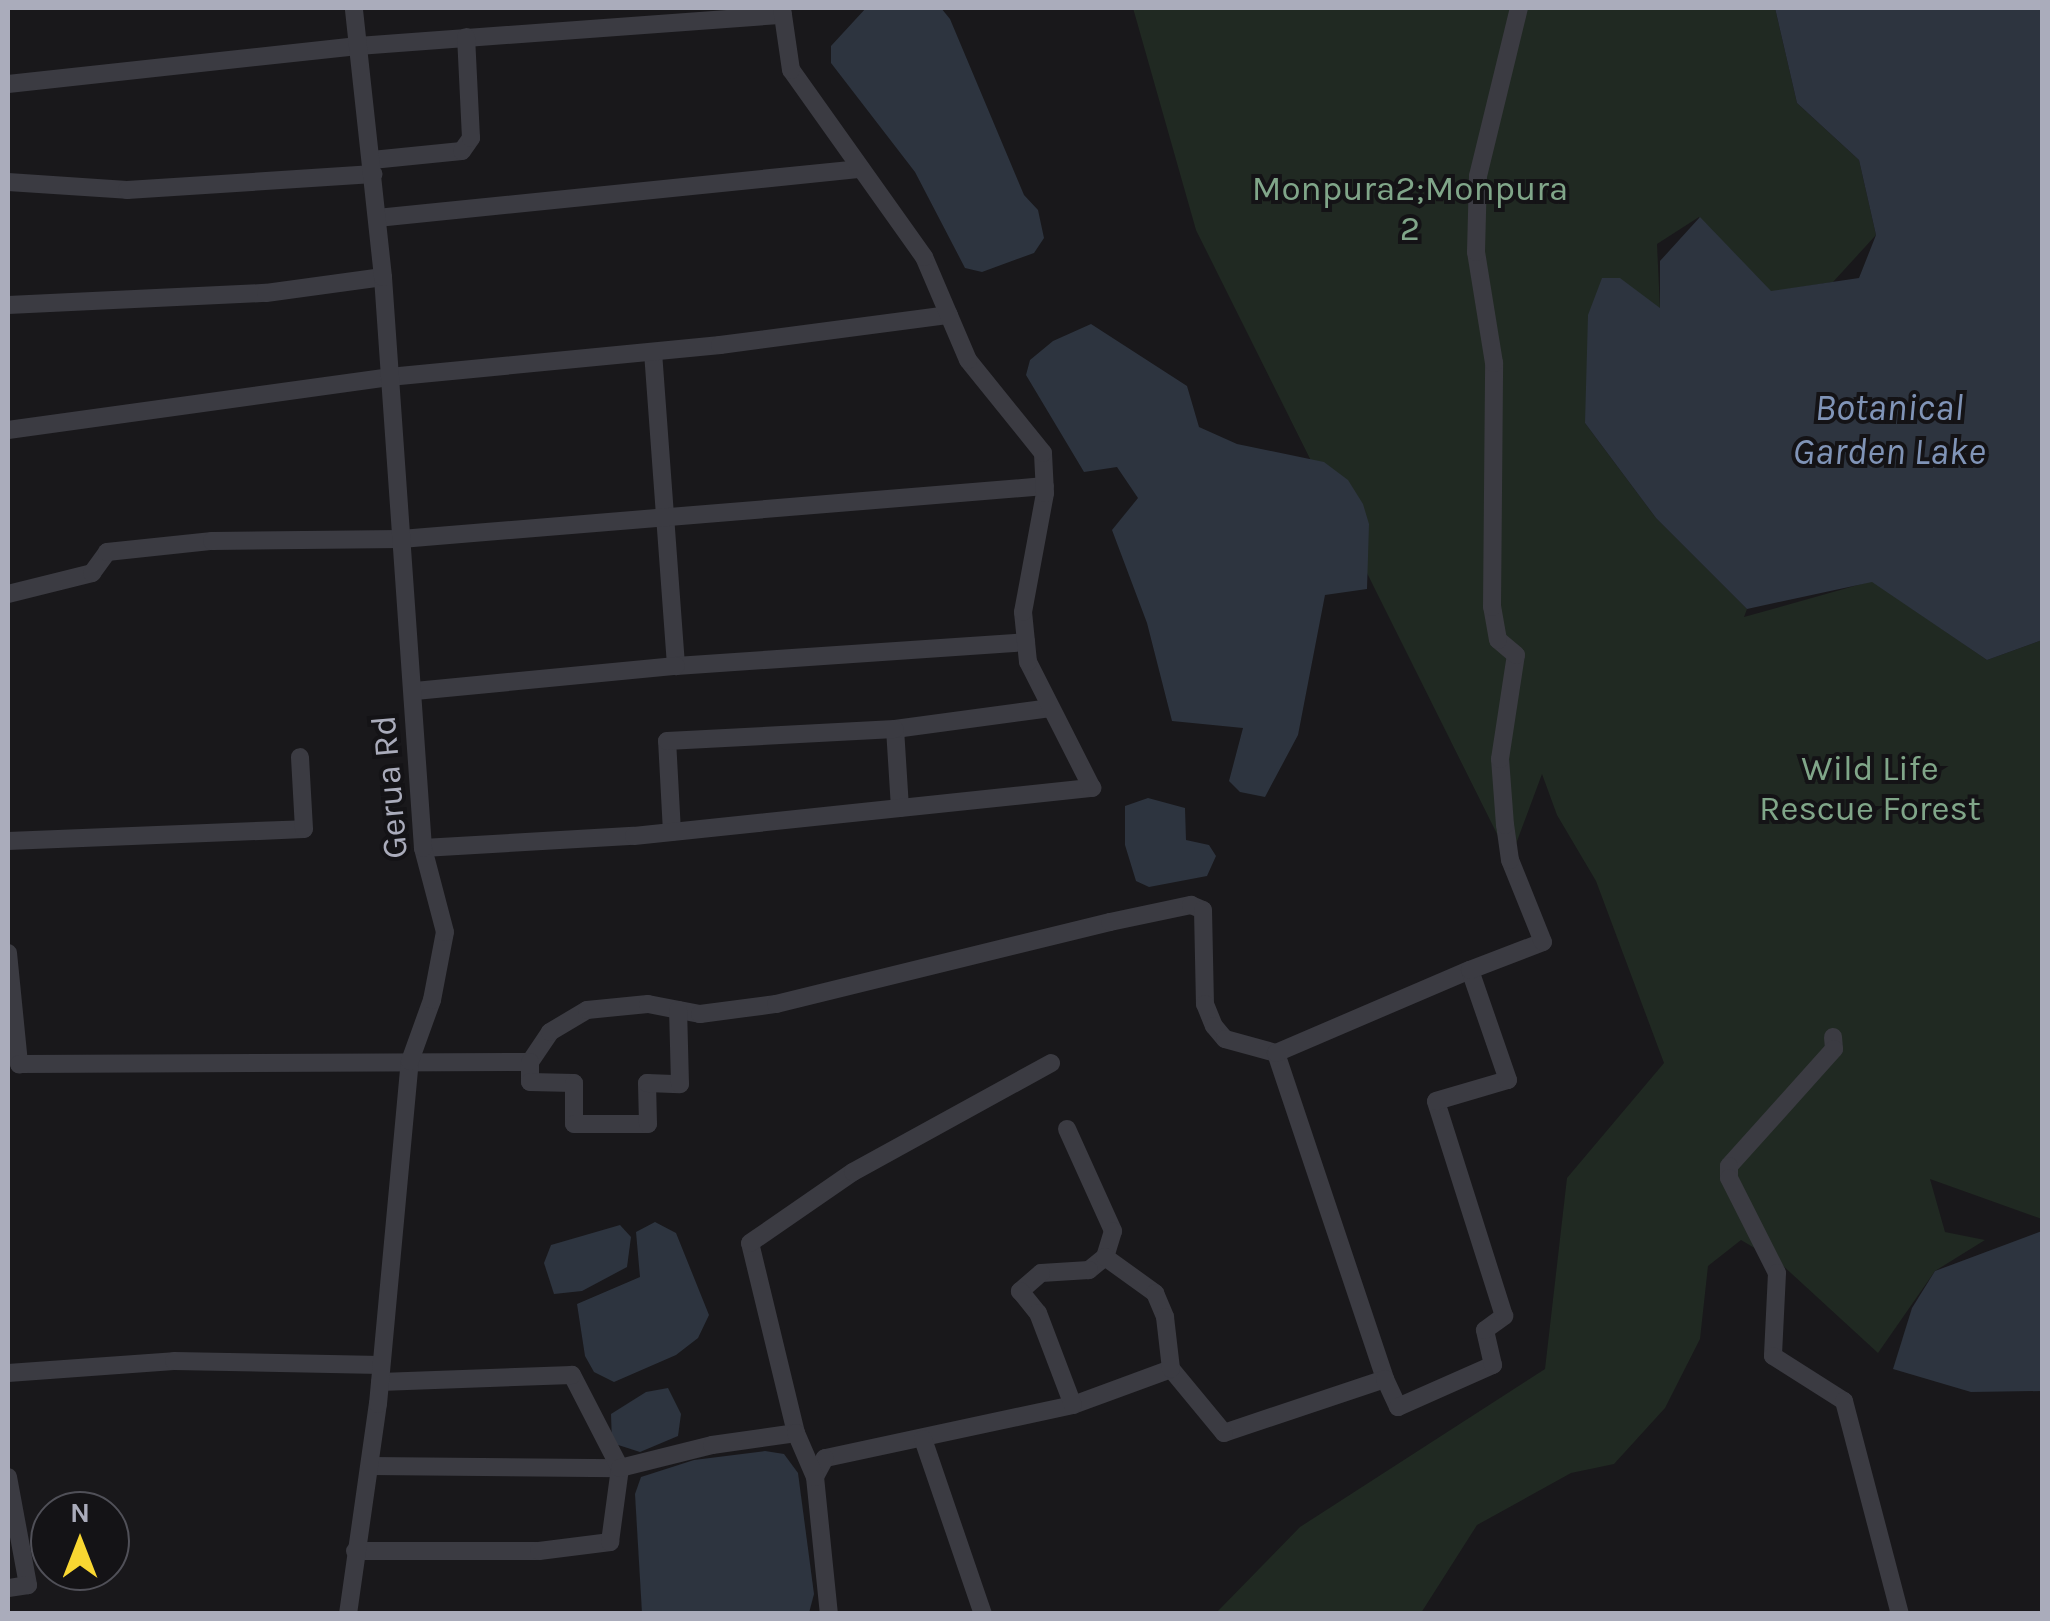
<!DOCTYPE html>
<html>
<head>
<meta charset="utf-8">
<style>
	body { margin:0 }
	#map { position:relative; width:2050px; height:1621px; overflow:hidden; background:#19181b; font-family:Karla,sans-serif }
	div>[style] { position:absolute }
	.green>* { inset:0; background:#202922 }
	.water>* { inset:0; background:#2d343f }
	.minor>* { height:18px; margin:-9px; padding:0 9px; transform-origin:9px; border-radius:9px; background:#3b3b42 }
	span { translate:-50% -50%; white-space:nowrap; text-align:center; line-height:1.15; -webkit-text-stroke:8px #141316; paint-order:stroke }
	.park-label { font-size:35px; color:#80a689 }
	.street-label { font-size:35px; color:#aaacbb }
	.water-label { font-size:38px; color:#8094b7; font-style:italic }
	.frame { position:absolute; inset:0; border:10px solid #aaacbb; pointer-events:none }
	.north { position:absolute; left:30px; top:1491px; width:100px; height:100px; box-sizing:border-box; background:#141316; border:2px solid #505058; border-radius:50%; rotate:0deg; font-size:28px; font-weight:700; line-height:40px; text-align:center; color:#aaacbb }
	.north::after { content:''; display:block; margin:auto; width:35px; height:45px; background:#f9d732; clip-path:polygon(50% 0,100% 100%,50% 72%,0 100%) }
</style>
</head>
<body>
<div id="map">
	<div class="green">
		<div style="clip-path:polygon(1133px 8px,1775px 8px,1797px 103px,1859px 160px,1876px 235px,1833px 282px,1771px 292px,1699px 217px,1657px 244px,1660px 309px,1585px 423px,1656px 518px,1747px 609px,1744px 617px,1872px 581px,1987px 660px,2042px 640px,2042px 1219px,1930px 1179px,1945px 1232px,1985px 1240px,1935px 1271px,1878px 1353px,1780px 1263px,1741px 1240px,1708px 1266px,1700px 1339px,1665px 1408px,1614px 1464px,1571px 1473px,1477px 1525px,1421px 1613px,1216px 1613px,1300px 1527px,1545px 1369px,1567px 1178px,1664px 1063px,1596px 881px,1557px 815px,1542px 774px,1510px 860px,1196px 230px)"></div>
	</div>
	<div class="water">
		<div style="clip-path:polygon(866px 8px,941px 8px,950px 19px,1024px 195px,1038px 210px,1044px 238px,1034px 253px,982px 272px,965px 268px,915px 172px,831px 63px,831px 46px)"></div>
		<div style="clip-path:polygon(1775px 8px,2042px 8px,2042px 640px,1987px 660px,1872px 582px,1747px 609px,1656px 518px,1585px 423px,1588px 315px,1602px 278px,1620px 278px,1660px 308px,1660px 261px,1700px 217px,1771px 291px,1859px 278px,1876px 235px,1859px 160px,1797px 103px)"></div>
		<div style="clip-path:polygon(1091px 324px,1187px 386px,1199px 427px,1237px 444px,1324px 462px,1348px 480px,1363px 504px,1369px 524px,1367px 589px,1325px 595px,1298px 735px,1265px 797px,1240px 792px,1229px 781px,1243px 728px,1172px 721px,1147px 623px,1112px 530px,1138px 498px,1117px 467px,1084px 472px,1026px 375px,1030px 360px,1053px 341px)"></div>
		<div style="clip-path:polygon(1148px 798px,1185px 808px,1186px 840px,1209px 845px,1216px 856px,1207px 876px,1149px 887px,1136px 881px,1125px 845px,1125px 806px)"></div>
		<div style="clip-path:polygon(655px 1222px,676px 1233px,709px 1315px,698px 1338px,676px 1355px,614px 1382px,594px 1372px,585px 1356px,577px 1304px,640px 1277px,636px 1232px)"></div>
		<div style="clip-path:polygon(620px 1225px,631px 1237px,627px 1267px,582px 1291px,554px 1294px,544px 1263px,551px 1245px)"></div>
		<div style="clip-path:polygon(2042px 1231px,2042px 1391px,1971px 1392px,1893px 1369px,1912px 1308px,1935px 1271px)"></div>
		<div style="clip-path:polygon(668px 1388px,681px 1414px,678px 1436px,640px 1452px,612px 1443px,611px 1414px,646px 1392px)"></div>
		<div style="clip-path:polygon(765px 1451px,784px 1454px,798px 1473px,814px 1594px,809px 1613px,642px 1613px,635px 1494px,641px 1477px,694px 1460px)"></div>
	</div>
	<div class="minor">
		<div style="left:8px;top:84px;width:352px;rotate:-6.2deg"></div>
		<div style="left:358px;top:46px;width:426px;rotate:-4.2deg"></div>
		<div style="left:372px;top:160px;width:90px;rotate:-5.7deg"></div>
		<div style="left:462px;top:151px;width:16px;rotate:-55deg"></div>
		<div style="left:471px;top:138px;width:101px;rotate:-92.8deg"></div>
		<div style="left:8px;top:182px;width:119px;rotate:3.8deg"></div>
		<div style="left:127px;top:190px;width:247px;rotate:-3.7deg"></div>
		<div style="left:377px;top:218px;width:486px;rotate:-5.8deg"></div>
		<div style="left:8px;top:305px;width:258px;rotate:-2.7deg"></div>
		<div style="left:266px;top:293px;width:118px;rotate:-7.8deg"></div>
		<div style="left:653px;top:352px;width:315px;rotate:85.8deg"></div>
		<div style="left:676px;top:666px;width:351px;rotate:-3.9deg"></div>
		<div style="left:8px;top:430px;width:385px;rotate:-7.9deg"></div>
		<div style="left:389px;top:377px;width:333px;rotate:-5.5deg"></div>
		<div style="left:720px;top:345px;width:231px;rotate:-7.5deg"></div>
		<div style="left:8px;top:594px;width:87px;rotate:-14deg"></div>
		<div style="left:92px;top:573px;width:26px;rotate:-54deg"></div>
		<div style="left:107px;top:552px;width:106px;rotate:-6deg"></div>
		<div style="left:212px;top:541px;width:189px;rotate:-0.6deg"></div>
		<div style="left:401px;top:539px;width:646px;rotate:-4.7deg"></div>
		<div style="left:415px;top:691px;width:262px;rotate:-5.5deg"></div>
		<div style="left:900px;top:808px;width:79px;rotate:-93.6deg"></div>
		<div style="left:895px;top:729px;width:157px;rotate:-7.7deg"></div>
		<div style="left:672px;top:832px;width:91px;rotate:-93.1deg"></div>
		<div style="left:667px;top:741px;width:228px;rotate:-3deg"></div>
		<div style="left:8px;top:841px;width:296px;rotate:-2.3deg"></div>
		<div style="left:304px;top:829px;width:72px;rotate:-93.2deg"></div>
		<div style="left:423px;top:848px;width:211px;rotate:-3.3deg"></div>
		<div style="left:634px;top:836px;width:461px;rotate:-6deg"></div>
		<div style="left:1092px;top:788px;width:141px;rotate:-116.9deg"></div>
		<div style="left:1028px;top:662px;width:50px;rotate:-95.7deg"></div>
		<div style="left:1023px;top:612px;width:121px;rotate:-79.5deg"></div>
		<div style="left:1045px;top:493px;width:40px;rotate:-92.9deg"></div>
		<div style="left:1043px;top:453px;width:119px;rotate:-128.9deg"></div>
		<div style="left:968px;top:360px;width:112px;rotate:-113.1deg"></div>
		<div style="left:924px;top:257px;width:229px;rotate:-125.4deg"></div>
		<div style="left:791px;top:70px;width:63px;rotate:-98.3deg"></div>
		<div style="left:8px;top:953px;width:112px;rotate:84.3deg"></div>
		<div style="left:19px;top:1064px;width:511px;rotate:-0.22deg"></div>
		<div style="left:530px;top:1062px;width:36px;rotate:-56deg"></div>
		<div style="left:550px;top:1032px;width:43px;rotate:-30.7deg"></div>
		<div style="left:587px;top:1010px;width:61px;rotate:-5.6deg"></div>
		<div style="left:648px;top:1004px;width:53px;rotate:10.9deg"></div>
		<div style="left:700px;top:1014px;width:77px;rotate:-7.5deg"></div>
		<div style="left:776px;top:1004px;width:344px;rotate:-13.8deg"></div>
		<div style="left:1110px;top:922px;width:83px;rotate:-11.9deg"></div>
		<div style="left:1191px;top:905px;width:13px;rotate:23deg"></div>
		<div style="left:1203px;top:910px;width:94px;rotate:88.8deg"></div>
		<div style="left:1205px;top:1004px;width:24px;rotate:68deg"></div>
		<div style="left:1214px;top:1026px;width:17px;rotate:50deg"></div>
		<div style="left:1225px;top:1039px;width:53px;rotate:15.4deg"></div>
		<div style="left:1276px;top:1053px;width:344px;rotate:71.5deg"></div>
		<div style="left:1385px;top:1379px;width:170px;rotate:161.5deg"></div>
		<div style="left:1224px;top:1433px;width:83px;rotate:-129.6deg"></div>
		<div style="left:1171px;top:1369px;width:104px;rotate:159.8deg"></div>
		<div style="left:1073px;top:1405px;width:254px;rotate:167.9deg"></div>
		<div style="left:825px;top:1458px;width:21px;rotate:118deg"></div>
		<div style="left:815px;top:1477px;width:138px;rotate:84.2deg"></div>
		<div style="left:1833px;top:1037px;width:12px;rotate:85deg"></div>
		<div style="left:1834px;top:1049px;width:157px;rotate:131.9deg"></div>
		<div style="left:1729px;top:1166px;width:12px;rotate:90deg"></div>
		<div style="left:1729px;top:1178px;width:106px;rotate:63.2deg"></div>
		<div style="left:1777px;top:1273px;width:83px;rotate:92.8deg"></div>
		<div style="left:1773px;top:1356px;width:84px;rotate:32.4deg"></div>
		<div style="left:1844px;top:1401px;width:220px;rotate:75.3deg"></div>
		<div style="left:1276px;top:1053px;width:211px;rotate:-23.2deg"></div>
		<div style="left:530px;top:1062px;width:20px;rotate:90deg"></div>
		<div style="left:530px;top:1082px;width:44px;rotate:1.3deg"></div>
		<div style="left:574px;top:1083px;width:41px;rotate:90deg"></div>
		<div style="left:574px;top:1124px;width:74px"></div>
		<div style="left:648px;top:1124px;width:41px;rotate:-91.4deg"></div>
		<div style="left:647px;top:1083px;width:33px;rotate:2deg"></div>
		<div style="left:680px;top:1084px;width:74px;rotate:-91.5deg"></div>
		<div style="left:1067px;top:1129px;width:112px;rotate:65.7deg"></div>
		<div style="left:1113px;top:1231px;width:27px;rotate:107deg"></div>
		<div style="left:1105px;top:1257px;width:21px;rotate:141deg"></div>
		<div style="left:1089px;top:1270px;width:48px;rotate:176.4deg"></div>
		<div style="left:1041px;top:1273px;width:28px;rotate:139deg"></div>
		<div style="left:1020px;top:1291px;width:28px;rotate:51deg"></div>
		<div style="left:1038px;top:1313px;width:98px;rotate:69.2deg"></div>
		<div style="left:1105px;top:1257px;width:62px;rotate:35.8deg"></div>
		<div style="left:1155px;top:1293px;width:26px;rotate:67deg"></div>
		<div style="left:1165px;top:1317px;width:52px;rotate:83.4deg"></div>
		<div style="left:8px;top:1373px;width:166px;rotate:-4.1deg"></div>
		<div style="left:174px;top:1361px;width:207px;rotate:1.1deg"></div>
		<div style="left:1385px;top:1379px;width:31px;rotate:65deg"></div>
		<div style="left:1398px;top:1407px;width:104px;rotate:-23.9deg"></div>
		<div style="left:1493px;top:1365px;width:36px;rotate:-103deg"></div>
		<div style="left:1485px;top:1330px;width:24px;rotate:-36deg"></div>
		<div style="left:1504px;top:1316px;width:225px;rotate:-107.6deg"></div>
		<div style="left:1436px;top:1101px;width:75px;rotate:-16.3deg"></div>
		<div style="left:1508px;top:1080px;width:116px;rotate:-109.1deg"></div>
		<div style="left:1470px;top:970px;width:78px;rotate:-21deg"></div>
		<div style="left:1543px;top:942px;width:88px;rotate:-111.9deg"></div>
		<div style="left:1510px;top:860px;width:35px;rotate:-98deg"></div>
		<div style="left:1505px;top:825px;width:66px;rotate:-94.3deg"></div>
		<div style="left:1500px;top:759px;width:105px;rotate:-81.3deg"></div>
		<div style="left:1516px;top:655px;width:23px;rotate:-140deg"></div>
		<div style="left:1498px;top:640px;width:34px;rotate:-100deg"></div>
		<div style="left:1492px;top:607px;width:244px;rotate:-89.5deg"></div>
		<div style="left:1494px;top:363px;width:112px;rotate:-99.2deg"></div>
		<div style="left:1476px;top:252px;width:76px;rotate:-88.5deg"></div>
		<div style="left:1478px;top:176px;width:173px;rotate:-76.3deg"></div>
		<div style="left:796px;top:1433px;width:195px;rotate:-103.6deg"></div>
		<div style="left:750px;top:1243px;width:125px;rotate:-34.6deg"></div>
		<div style="left:853px;top:1172px;width:226px;rotate:-28.8deg"></div>
		<div style="left:923px;top:1439px;width:185px;rotate:71.1deg"></div>
		<div style="left:370px;top:1466px;width:250px;rotate:0.5deg"></div>
		<div style="left:620px;top:1468px;width:105px;rotate:-117.3deg"></div>
		<div style="left:572px;top:1375px;width:192px;rotate:177.9deg"></div>
		<div style="left:8px;top:1477px;width:110px;rotate:79.5deg"></div>
		<div style="left:28px;top:1585px;width:20px;rotate:171deg"></div>
		<div style="left:355px;top:1551px;width:184px"></div>
		<div style="left:539px;top:1551px;width:72px;rotate:-7.2deg"></div>
		<div style="left:610px;top:1542px;width:75px;rotate:-82.3deg"></div>
		<div style="left:620px;top:1468px;width:95px;rotate:-14deg"></div>
		<div style="left:712px;top:1445px;width:85px;rotate:-8.1deg"></div>
		<div style="left:796px;top:1433px;width:48px;rotate:66.6deg"></div>
		<div style="left:348px;top:1614px;width:212px;rotate:-81.9deg"></div>
		<div style="left:378px;top:1404px;width:344px;rotate:-84.7deg"></div>
		<div style="left:410px;top:1061px;width:65px;rotate:-70.2deg"></div>
		<div style="left:432px;top:1000px;width:69px;rotate:-79.2deg"></div>
		<div style="left:445px;top:932px;width:87px;rotate:-104.7deg"></div>
		<div style="left:423px;top:848px;width:572px;rotate:-94.01deg"></div>
		<div style="left:383px;top:277px;width:271px;rotate:-96.2deg"></div>
	</div>
	<div class="park-label">
		<span style="left:1410px;top:209px">Monpura2;Monpura<br>2</span>
		<span style="left:1870px;top:789px">Wild Life<br>Rescue Forest</span>
	</div>
	<div class="street-label">
		<span style="left:390px;top:787px;rotate:-95deg">Gerua Rd</span>
	</div>
	<div class="water-label">
		<span style="left:1889px;top:430px">Botanical<br>Garden Lake</span>
	</div>
	<div class="frame"></div>
	<div class="north">N</div>
</div>
</body>
</html>
